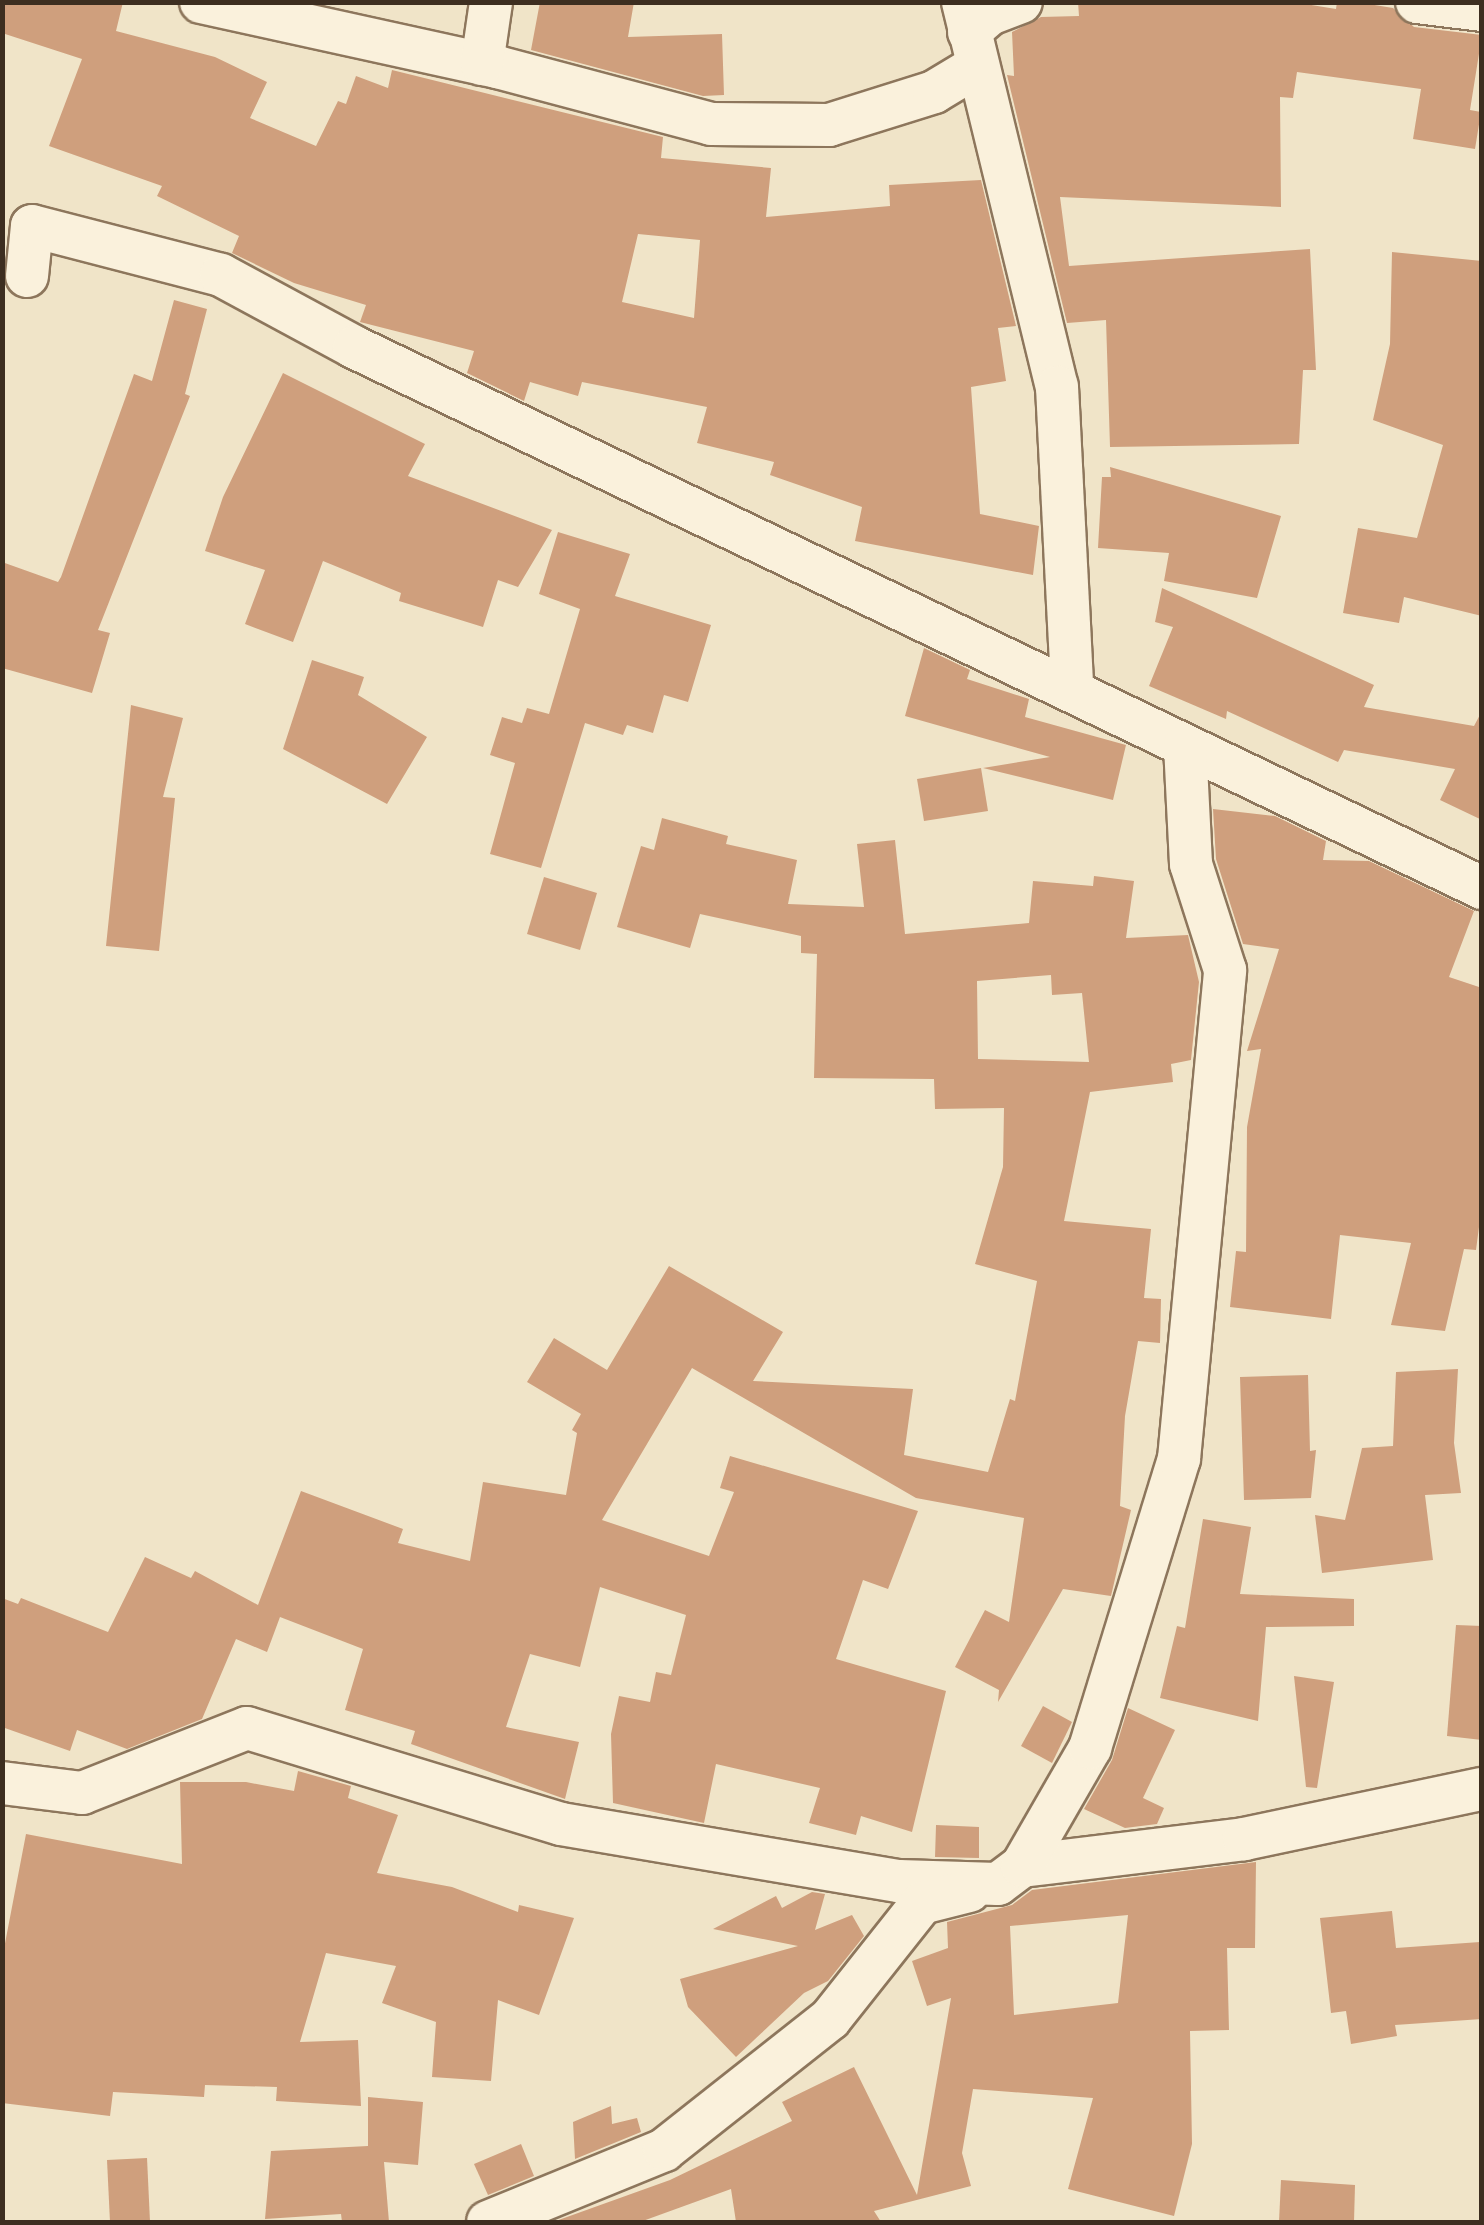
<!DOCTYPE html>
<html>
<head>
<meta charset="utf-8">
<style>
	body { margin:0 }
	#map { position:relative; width:1484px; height:2225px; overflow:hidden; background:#f0e4c8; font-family:"Playfair Display",serif }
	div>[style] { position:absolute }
	.building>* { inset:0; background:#cf9f7d }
	.roads { filter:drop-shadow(2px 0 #8d765c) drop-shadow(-2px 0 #8d765c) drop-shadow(0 2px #8d765c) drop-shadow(0 -2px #8d765c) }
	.minor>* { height:42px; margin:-21px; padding:0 21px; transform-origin:21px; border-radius:21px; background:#faf1dc }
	span { translate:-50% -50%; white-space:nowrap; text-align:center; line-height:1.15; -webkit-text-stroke:10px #f7eed8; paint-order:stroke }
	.frame { position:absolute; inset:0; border:5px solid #3d2e20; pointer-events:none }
</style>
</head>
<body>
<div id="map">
	<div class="building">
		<div style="clip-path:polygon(evenodd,2px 2px,123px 2px,116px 31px,215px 57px,267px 82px,250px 118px,316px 146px,338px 101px,346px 104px,356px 76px,388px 88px,392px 70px,663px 137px,661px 158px,771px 168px,766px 217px,890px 206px,889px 185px,981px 180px,1016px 326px,998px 328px,1006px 381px,971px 387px,980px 514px,1039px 526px,1033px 575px,855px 541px,862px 507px,770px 475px,774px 462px,697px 443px,707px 407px,582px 382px,578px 396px,530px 382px,524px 401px,467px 373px,474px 351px,360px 322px,366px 305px,294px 283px,232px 253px,239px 236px,157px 196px,162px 186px,49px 146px,82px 59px,2px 33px,2px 2px,638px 234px,700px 240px,694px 318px,622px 302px,638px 234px)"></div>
		<div style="clip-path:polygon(540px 2px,634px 2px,628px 37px,722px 34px,724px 95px,703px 96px,531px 50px)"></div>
		<div style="clip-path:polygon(1078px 2px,1293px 2px,1336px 9px,1337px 2px,1356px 2px,1393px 8px,1414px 27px,1482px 35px,1470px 110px,1481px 112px,1475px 149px,1413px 139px,1421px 89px,1297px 72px,1293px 98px,1280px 97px,1281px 207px,1060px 197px,1069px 266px,1310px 249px,1316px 370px,1303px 370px,1299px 444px,1110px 447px,1106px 320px,1067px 323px,1007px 75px,1014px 76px,1012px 32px,1041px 17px,1079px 16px)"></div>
		<div style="clip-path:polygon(1392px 252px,1482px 261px,1482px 616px,1404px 597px,1399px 623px,1343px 613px,1358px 528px,1417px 538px,1443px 445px,1373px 420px,1390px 344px)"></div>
		<div style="clip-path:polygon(174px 300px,207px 309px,185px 394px,190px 396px,98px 630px,110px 633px,92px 693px,2px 668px,2px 562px,58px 582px,61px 577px,134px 374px,152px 381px)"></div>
		<div style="clip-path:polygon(283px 373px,425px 444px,408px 476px,552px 530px,518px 587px,498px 580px,483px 627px,399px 601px,401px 593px,323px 561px,293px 642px,245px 624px,265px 570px,205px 551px,223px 497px)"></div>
		<div style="clip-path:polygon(1110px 467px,1281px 516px,1257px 598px,1164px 581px,1169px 553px,1098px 548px,1102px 477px,1111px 477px)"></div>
		<div style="clip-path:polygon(558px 532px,630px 554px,615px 596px,711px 625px,688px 702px,664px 695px,653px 733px,627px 725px,623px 735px,585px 723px,541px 868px,490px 854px,515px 763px,490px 755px,502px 717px,522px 723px,527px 708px,549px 714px,580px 609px,539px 594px)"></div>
		<div style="clip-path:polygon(1162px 588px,1374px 685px,1364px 707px,1474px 726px,1482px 711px,1482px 820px,1440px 800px,1455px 769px,1344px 750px,1338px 762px,1227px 711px,1226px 719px,1149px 686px,1173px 627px,1155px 622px)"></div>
		<div style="clip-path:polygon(924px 648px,970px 670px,967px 679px,1029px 699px,1025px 717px,1126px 745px,1113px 800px,983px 768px,1050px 757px,905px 716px)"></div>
		<div style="clip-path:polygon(312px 660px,364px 677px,358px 695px,427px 737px,387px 804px,283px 749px)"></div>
		<div style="clip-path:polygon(131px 705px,183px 718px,163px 797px,175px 798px,159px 951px,106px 946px)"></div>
		<div style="clip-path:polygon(981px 768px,988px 811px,924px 821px,917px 779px)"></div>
		<div style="clip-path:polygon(1213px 809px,1275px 816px,1326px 841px,1323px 860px,1369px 861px,1474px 911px,1449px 977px,1482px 988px,1482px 1204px,1476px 1250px,1464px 1249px,1445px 1331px,1391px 1325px,1411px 1243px,1340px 1235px,1331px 1319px,1230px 1307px,1236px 1251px,1246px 1252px,1247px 1127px,1261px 1049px,1247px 1051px,1279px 949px,1243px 944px,1216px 859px)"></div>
		<div style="clip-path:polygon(evenodd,662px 818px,728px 836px,726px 844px,797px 860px,788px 904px,864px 907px,857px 844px,895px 840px,905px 934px,1029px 923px,1033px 881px,1093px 886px,1094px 876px,1134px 881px,1126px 938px,1188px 935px,1199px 982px,1191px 1060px,1171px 1064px,1173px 1082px,1090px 1092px,1064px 1221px,1151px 1229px,1144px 1298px,1161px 1299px,1160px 1343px,1138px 1341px,1125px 1416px,1120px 1506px,1131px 1510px,1111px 1596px,1063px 1589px,998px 1702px,999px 1690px,955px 1667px,985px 1610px,1009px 1622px,1024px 1518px,916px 1498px,692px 1368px,602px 1520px,709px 1556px,734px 1492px,720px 1488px,730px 1456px,918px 1511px,888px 1589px,863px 1580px,836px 1659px,946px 1691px,912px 1832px,861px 1816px,856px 1835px,809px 1823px,820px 1788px,716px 1764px,704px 1823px,613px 1803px,611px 1734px,619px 1696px,650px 1702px,656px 1672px,671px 1675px,686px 1615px,600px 1587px,580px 1667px,530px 1654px,506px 1727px,579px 1742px,565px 1799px,411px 1744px,415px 1731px,345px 1710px,363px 1649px,280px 1617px,267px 1652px,236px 1639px,202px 1719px,127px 1749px,77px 1730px,70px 1751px,2px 1727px,2px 1598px,18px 1604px,21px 1598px,108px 1632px,145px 1557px,191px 1578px,195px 1571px,258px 1605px,301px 1491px,403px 1529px,398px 1543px,470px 1561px,483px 1482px,566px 1495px,577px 1433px,572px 1430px,581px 1414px,527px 1382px,554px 1338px,607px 1370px,669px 1266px,783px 1332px,753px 1381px,913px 1389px,904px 1455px,988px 1472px,1010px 1399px,1015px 1401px,1037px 1281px,975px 1264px,1003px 1167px,1004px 1108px,935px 1109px,934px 1079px,814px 1078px,817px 954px,801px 953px,801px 936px,700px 914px,690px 948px,617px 927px,641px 846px,654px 850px,662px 818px,1051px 975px,1052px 995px,1082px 993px,1089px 1062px,978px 1059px,977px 981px,1051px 975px)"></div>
		<div style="clip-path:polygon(544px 877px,597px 893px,580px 950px,527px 934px)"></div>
		<div style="clip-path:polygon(1458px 1369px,1454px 1443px,1461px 1493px,1425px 1495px,1433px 1560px,1322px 1573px,1315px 1515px,1345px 1520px,1362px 1448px,1393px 1446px,1396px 1372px)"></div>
		<div style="clip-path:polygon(1308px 1375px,1310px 1451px,1316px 1450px,1311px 1498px,1244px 1500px,1240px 1377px)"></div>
		<div style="clip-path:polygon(1203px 1519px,1251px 1527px,1240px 1594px,1354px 1599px,1354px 1626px,1266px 1627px,1258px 1721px,1160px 1698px,1177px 1626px,1185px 1628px)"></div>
		<div style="clip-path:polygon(1456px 1625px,1482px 1626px,1482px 1740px,1447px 1736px)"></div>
		<div style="clip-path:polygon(1294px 1676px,1334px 1682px,1317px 1788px,1306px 1787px)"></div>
		<div style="clip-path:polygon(1043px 1706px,1072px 1722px,1052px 1763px,1021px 1746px)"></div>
		<div style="clip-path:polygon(1128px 1708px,1175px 1730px,1143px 1798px,1164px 1808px,1157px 1824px,1125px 1828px,1084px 1809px,1112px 1760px)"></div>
		<div style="clip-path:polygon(298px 1771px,351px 1786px,348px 1798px,398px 1815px,377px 1873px,452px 1887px,518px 1912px,519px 1905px,574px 1918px,539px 2015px,498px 2000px,491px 2081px,432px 2077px,436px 2022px,382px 2003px,396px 1966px,326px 1953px,300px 2042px,358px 2040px,361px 2106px,276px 2101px,277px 2087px,205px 2085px,204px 2097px,113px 2092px,110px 2116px,2px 2103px,2px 1959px,26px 1834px,182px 1864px,180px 1782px,246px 1782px,294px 1791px)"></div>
		<div style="clip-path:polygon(936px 1825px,979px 1827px,979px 1858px,935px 1857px)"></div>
		<div style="clip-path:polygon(evenodd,1256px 1862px,1255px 1948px,1227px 1948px,1229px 2030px,1190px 2031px,1192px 2144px,1174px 2216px,1068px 2189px,1093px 2098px,973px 2089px,962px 2153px,971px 2186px,874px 2211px,881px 2222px,736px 2222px,731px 2189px,640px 2222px,553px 2222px,670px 2180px,792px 2121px,782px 2102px,854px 2067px,917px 2195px,951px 1998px,927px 2006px,912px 1961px,948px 1948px,947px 1922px,1012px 1905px,1032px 1890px,1256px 1862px,1128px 1915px,1118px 2003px,1014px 2015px,1010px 1926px,1128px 1915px)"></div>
		<div style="clip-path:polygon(812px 1892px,825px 1894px,815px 1930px,852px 1915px,864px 1936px,828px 1981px,804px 1993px,736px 2057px,688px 2007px,680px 1979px,798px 1946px,713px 1929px,776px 1896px,782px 1908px)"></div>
		<div style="clip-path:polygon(1392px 1911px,1396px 1948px,1480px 1942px,1482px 2019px,1395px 2025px,1397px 2036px,1351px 2044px,1346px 2011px,1331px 2013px,1320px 1918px)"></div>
		<div style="clip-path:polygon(368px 2097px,423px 2102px,418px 2165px,384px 2162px,389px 2222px,342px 2222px,341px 2214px,265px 2219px,271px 2151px,368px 2146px)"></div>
		<div style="clip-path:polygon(611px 2106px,612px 2124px,637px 2118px,641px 2132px,575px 2159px,573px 2122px)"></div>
		<div style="clip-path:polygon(521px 2144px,534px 2176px,488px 2195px,474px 2164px)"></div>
		<div style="clip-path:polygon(147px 2158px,150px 2222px,110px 2222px,107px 2160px)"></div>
		<div style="clip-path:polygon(1281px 2180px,1355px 2185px,1354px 2222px,1279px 2222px)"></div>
	</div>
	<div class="roads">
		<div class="minor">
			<div style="left:201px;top:2px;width:303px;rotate:12.4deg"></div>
			<div style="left:497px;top:67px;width:221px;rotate:14.9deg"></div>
			<div style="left:711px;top:124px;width:118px;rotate:0.5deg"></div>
			<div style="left:829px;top:125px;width:110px;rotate:-17.4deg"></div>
			<div style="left:934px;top:92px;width:50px;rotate:-31.2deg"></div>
			<div style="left:963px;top:2px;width:396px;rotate:76.3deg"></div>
			<div style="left:1057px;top:387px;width:300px;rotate:87.1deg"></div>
			<div style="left:1417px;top:2px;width:65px;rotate:7deg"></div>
			<div style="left:969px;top:32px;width:28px;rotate:-41deg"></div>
			<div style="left:990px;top:14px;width:33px;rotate:-21deg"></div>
			<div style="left:482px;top:64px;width:63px;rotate:-81.7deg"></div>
			<div style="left:27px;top:276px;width:50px;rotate:-84.3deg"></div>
			<div style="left:32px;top:226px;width:195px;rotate:14.5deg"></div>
			<div style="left:221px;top:275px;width:151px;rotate:28.4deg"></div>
			<div style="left:354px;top:347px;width:1251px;rotate:25.62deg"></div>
			<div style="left:2px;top:1783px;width:81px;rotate:7.1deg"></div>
			<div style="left:82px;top:1793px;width:177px;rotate:-21.5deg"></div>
			<div style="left:247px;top:1728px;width:328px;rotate:17deg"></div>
			<div style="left:561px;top:1824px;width:343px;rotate:9.6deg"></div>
			<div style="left:899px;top:1881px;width:99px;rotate:1.7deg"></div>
			<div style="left:998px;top:1884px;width:30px;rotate:-37deg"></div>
			<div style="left:1022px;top:1866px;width:224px;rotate:-6.9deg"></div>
			<div style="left:1244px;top:1839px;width:243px;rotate:-11.9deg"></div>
			<div style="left:1022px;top:1866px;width:136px;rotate:-60deg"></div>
			<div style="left:1090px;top:1748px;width:302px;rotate:-72.9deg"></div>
			<div style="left:1179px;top:1459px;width:491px;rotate:-84.6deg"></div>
			<div style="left:1225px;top:970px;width:111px;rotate:-107.8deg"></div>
			<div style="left:1191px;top:864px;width:118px;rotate:-92.9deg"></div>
			<div style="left:488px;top:2222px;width:190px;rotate:-22.2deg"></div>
			<div style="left:664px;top:2150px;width:211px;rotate:-38.3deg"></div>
			<div style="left:830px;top:2019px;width:148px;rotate:-51.6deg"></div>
			<div style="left:922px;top:1903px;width:49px;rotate:-14.3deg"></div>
		</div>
	</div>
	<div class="frame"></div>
</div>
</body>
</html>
